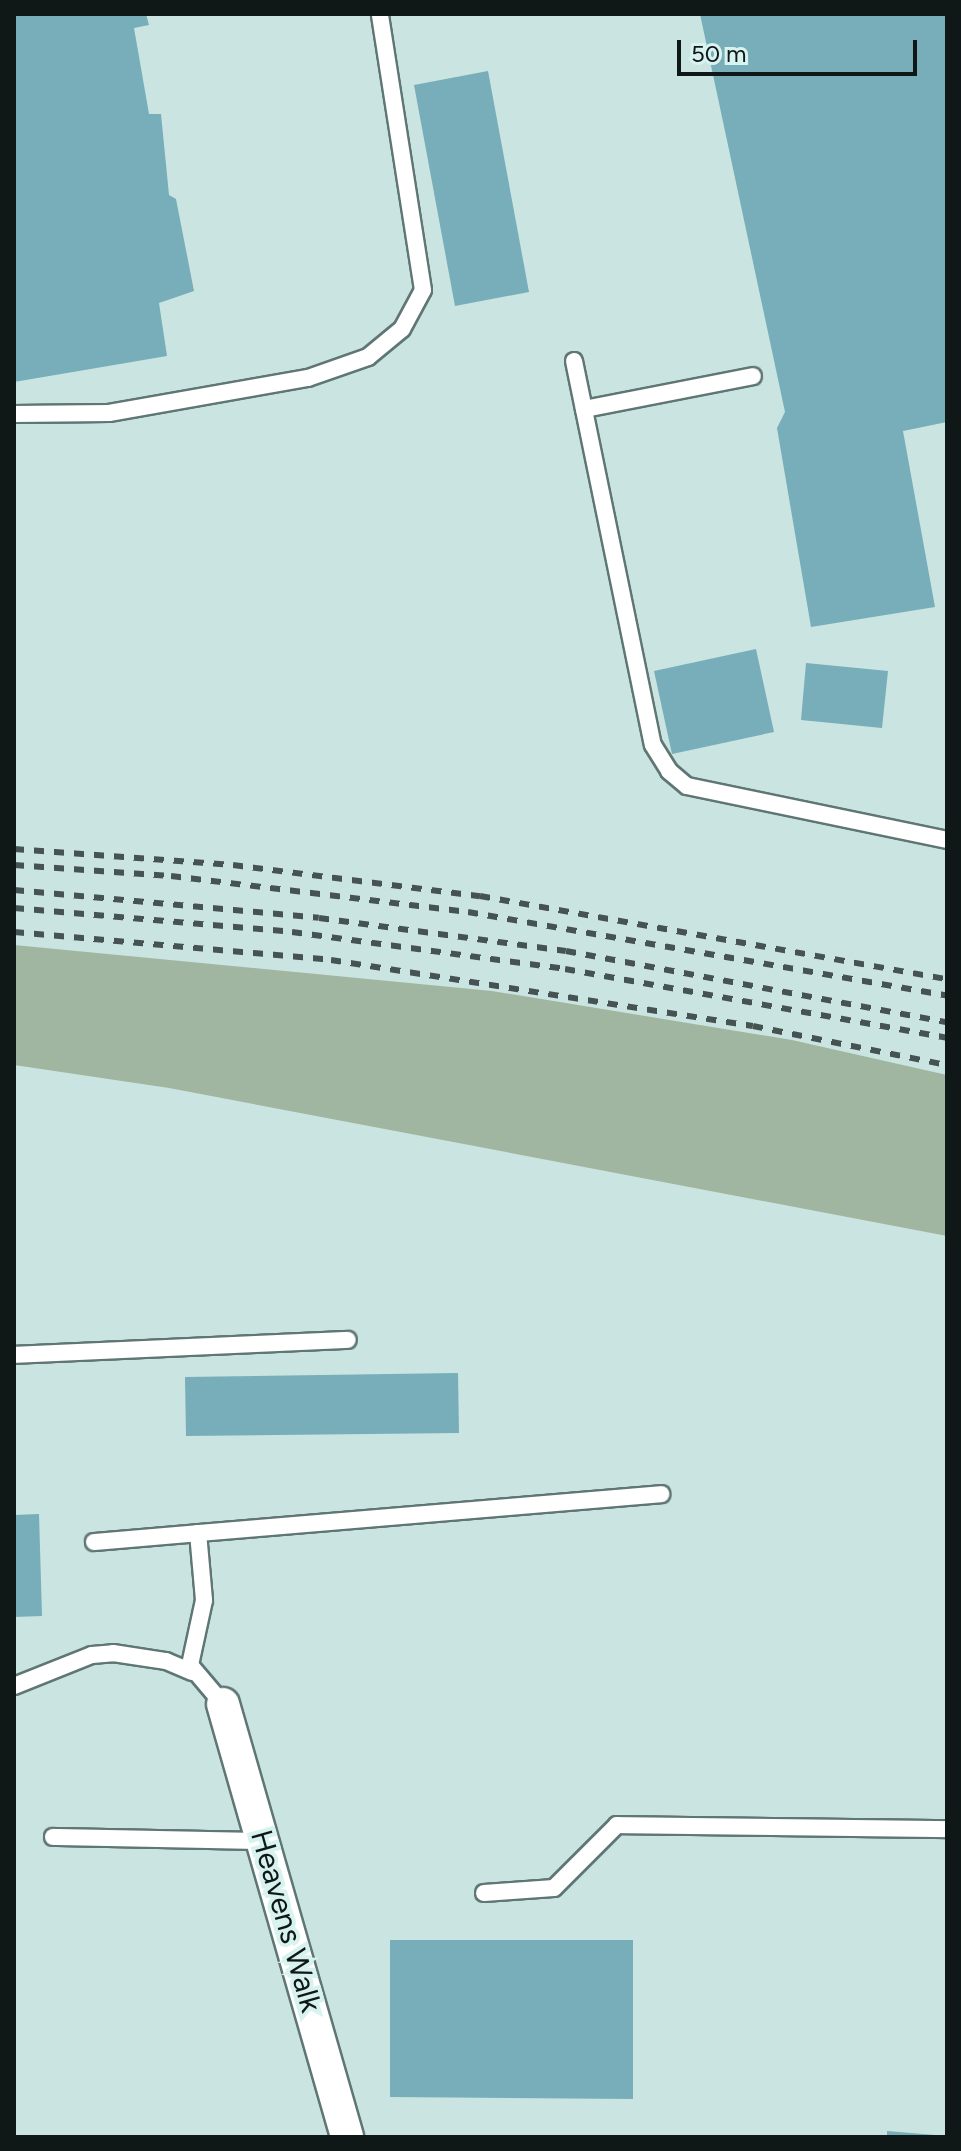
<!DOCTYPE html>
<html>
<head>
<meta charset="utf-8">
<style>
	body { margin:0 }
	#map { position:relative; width:961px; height:2151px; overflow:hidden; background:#cae4e2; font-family:Figtree,sans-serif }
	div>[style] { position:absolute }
	.green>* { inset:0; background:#a1b6a0 }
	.building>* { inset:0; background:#77aeb9 }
	.roads { filter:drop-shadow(2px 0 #5f7674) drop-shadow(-2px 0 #5f7674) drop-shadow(0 2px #5f7674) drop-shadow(0 -2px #5f7674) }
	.lane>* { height:16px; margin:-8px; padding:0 8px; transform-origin:8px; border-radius:8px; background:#fff }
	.street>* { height:32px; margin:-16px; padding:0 16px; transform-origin:16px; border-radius:16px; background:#fff }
	.rail>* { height:6px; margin-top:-3px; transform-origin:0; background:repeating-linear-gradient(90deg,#455352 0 10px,transparent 0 20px) }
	span { translate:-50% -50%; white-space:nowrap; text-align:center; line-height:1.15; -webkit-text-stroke:8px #d7f2ef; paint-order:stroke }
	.street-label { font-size:30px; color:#0f1817 }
	.frame { position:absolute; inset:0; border:16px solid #0f1817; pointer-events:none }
	.scale { position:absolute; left:677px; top:40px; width:240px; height:36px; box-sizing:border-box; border:4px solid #0f1817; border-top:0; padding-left:10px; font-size:24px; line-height:28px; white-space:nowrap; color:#0f1817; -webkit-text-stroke:6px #d7f2ef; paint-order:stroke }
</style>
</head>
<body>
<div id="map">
	<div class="green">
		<div style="clip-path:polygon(14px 945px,492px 991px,792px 1040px,947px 1075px,947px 1236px,169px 1088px,14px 1065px)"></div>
	</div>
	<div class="building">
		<div style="clip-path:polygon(14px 14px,146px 14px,149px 25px,134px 28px,149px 114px,161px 114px,169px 195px,176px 199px,194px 291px,159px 303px,167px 356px,14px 382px)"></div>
		<div style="clip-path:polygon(700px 14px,947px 14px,947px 422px,903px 431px,935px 607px,811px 627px,777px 428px,785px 412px)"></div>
		<div style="clip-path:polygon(488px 71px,529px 292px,455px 306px,414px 85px)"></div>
		<div style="clip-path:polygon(756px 649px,774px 732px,672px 754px,654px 671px)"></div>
		<div style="clip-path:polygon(806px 663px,888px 671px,882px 728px,801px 720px)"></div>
		<div style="clip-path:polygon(458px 1373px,459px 1433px,186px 1436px,185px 1377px)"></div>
		<div style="clip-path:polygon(39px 1514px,42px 1616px,14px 1617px,14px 1515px)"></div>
		<div style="clip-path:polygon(390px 1940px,633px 1940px,633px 2099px,390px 2097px)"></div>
		<div style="clip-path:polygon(887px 2131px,935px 2135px,935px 2137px,887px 2137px)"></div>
	</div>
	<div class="roads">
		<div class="lane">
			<div style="left:574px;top:361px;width:392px;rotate:78.4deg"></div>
			<div style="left:653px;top:745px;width:31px;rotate:58deg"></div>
			<div style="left:669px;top:771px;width:23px;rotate:40deg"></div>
			<div style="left:687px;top:786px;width:266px;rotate:11.7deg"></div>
			<div style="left:584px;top:409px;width:172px;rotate:-11deg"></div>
			<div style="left:14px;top:414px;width:95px;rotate:-0.6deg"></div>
			<div style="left:109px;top:413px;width:202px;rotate:-10deg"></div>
			<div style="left:308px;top:378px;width:64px;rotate:-19.3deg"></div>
			<div style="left:368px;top:357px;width:44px;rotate:-39.5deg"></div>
			<div style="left:402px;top:329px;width:44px;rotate:-61.7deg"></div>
			<div style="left:423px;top:290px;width:279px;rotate:-98.9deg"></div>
			<div style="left:14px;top:1355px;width:334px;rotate:-2.6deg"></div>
			<div style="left:94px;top:1542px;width:104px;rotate:-4.9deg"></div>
			<div style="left:14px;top:1686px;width:84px;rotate:-21.7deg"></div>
			<div style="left:92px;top:1655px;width:21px;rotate:-5deg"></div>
			<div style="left:113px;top:1653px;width:54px;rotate:8.6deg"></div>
			<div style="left:166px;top:1661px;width:28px;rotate:23deg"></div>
			<div style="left:223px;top:1704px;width:51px;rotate:-130.2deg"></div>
			<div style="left:190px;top:1665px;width:66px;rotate:-77.8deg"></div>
			<div style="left:204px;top:1600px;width:67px;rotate:-95.1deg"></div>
			<div style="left:198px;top:1533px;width:465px;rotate:-4.8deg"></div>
			<div style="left:53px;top:1837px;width:210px;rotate:1.1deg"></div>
			<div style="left:484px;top:1893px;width:70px;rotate:-4.1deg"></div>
			<div style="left:554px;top:1888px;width:89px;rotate:-45deg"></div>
			<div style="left:617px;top:1825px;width:330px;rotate:0.7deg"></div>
		</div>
		<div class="street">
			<div style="left:223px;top:1704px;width:450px;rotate:74deg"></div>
		</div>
	</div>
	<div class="rail">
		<div style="left:14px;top:849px;width:220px;rotate:4.2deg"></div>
		<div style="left:233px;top:865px;width:249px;rotate:7.2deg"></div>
		<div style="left:480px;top:896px;width:474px;rotate:10.1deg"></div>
		<div style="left:14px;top:865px;width:157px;rotate:4deg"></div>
		<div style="left:171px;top:876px;width:299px;rotate:6.9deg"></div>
		<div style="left:468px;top:912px;width:486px;rotate:9.9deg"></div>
		<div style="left:14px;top:890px;width:306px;rotate:5.2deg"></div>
		<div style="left:319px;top:918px;width:249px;rotate:7.6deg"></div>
		<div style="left:566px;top:951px;width:388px;rotate:10.6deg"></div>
		<div style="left:14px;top:908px;width:279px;rotate:4.9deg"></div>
		<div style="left:292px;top:932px;width:275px;rotate:7.7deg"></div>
		<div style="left:565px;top:969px;width:388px;rotate:10.2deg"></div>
		<div style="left:14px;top:932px;width:318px;rotate:5deg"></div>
		<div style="left:331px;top:960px;width:427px;rotate:8.9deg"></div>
		<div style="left:753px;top:1026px;width:198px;rotate:11.4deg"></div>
	</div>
	<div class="street-label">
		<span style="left:286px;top:1921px;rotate:74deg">Heavens Walk</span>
	</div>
	<div class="frame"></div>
	<div class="scale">50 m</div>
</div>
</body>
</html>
